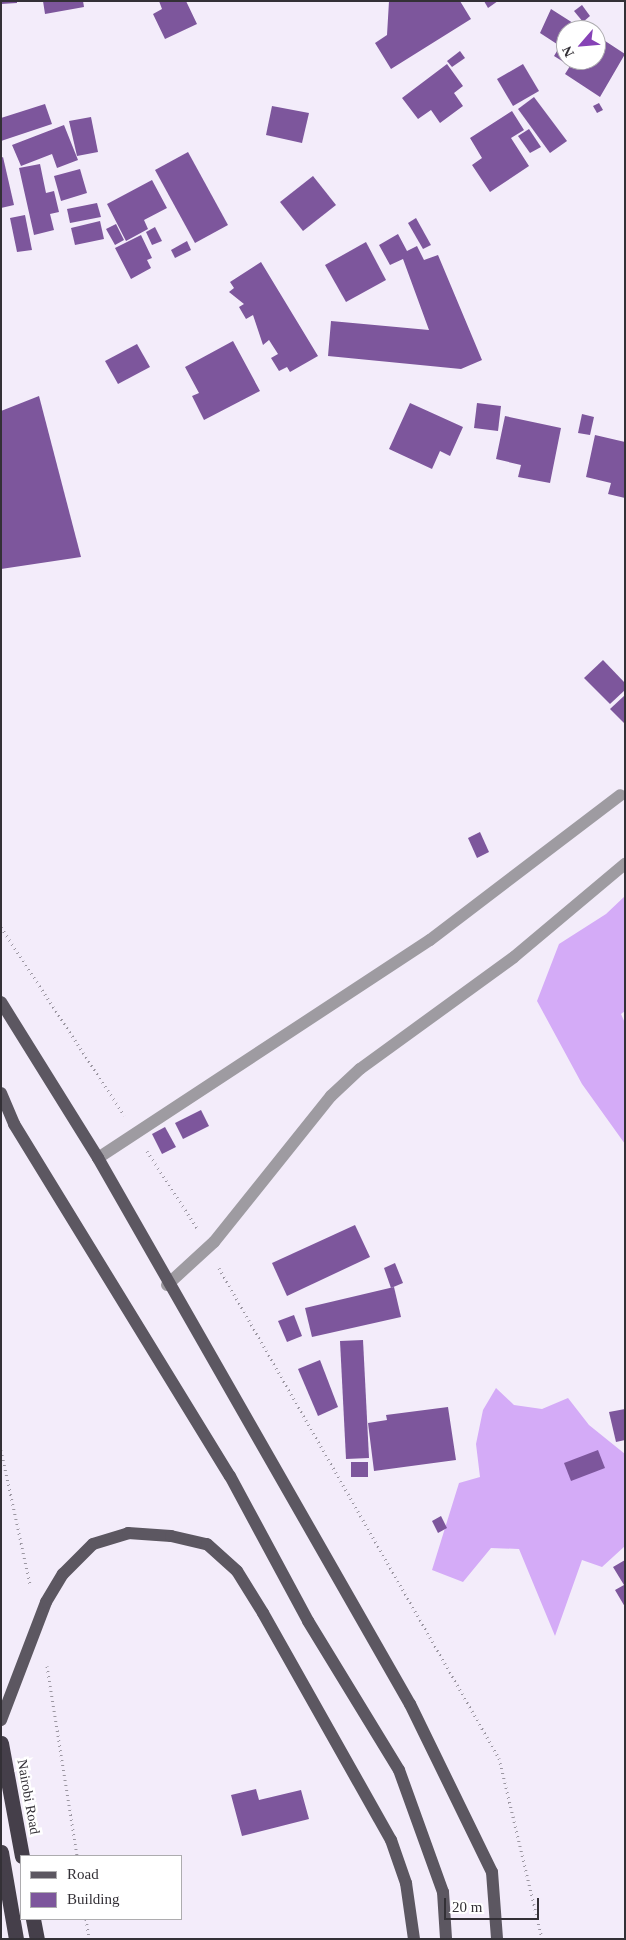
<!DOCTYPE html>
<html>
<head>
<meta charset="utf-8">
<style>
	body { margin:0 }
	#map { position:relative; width:626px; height:1940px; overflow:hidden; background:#f3ecfa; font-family:Georgia,serif }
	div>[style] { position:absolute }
	.forest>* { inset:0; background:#d4abf7 }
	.building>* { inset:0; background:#7d569c }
	.path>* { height:3px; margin-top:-1.5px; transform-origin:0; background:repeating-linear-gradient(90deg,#9c97a2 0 1px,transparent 0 5px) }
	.street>* { height:12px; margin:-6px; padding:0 6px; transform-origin:6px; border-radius:6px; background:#9e9ba1 }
	.primary>* { height:12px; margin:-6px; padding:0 6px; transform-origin:6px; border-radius:6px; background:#5c5761 }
	.highway>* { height:15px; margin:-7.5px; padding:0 7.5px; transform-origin:7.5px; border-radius:7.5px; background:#453f4a }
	span { translate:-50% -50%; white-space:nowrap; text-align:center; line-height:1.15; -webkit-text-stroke:5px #fff; paint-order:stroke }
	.street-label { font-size:14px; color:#333036 }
	.frame { position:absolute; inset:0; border:2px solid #333036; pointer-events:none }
	.legend { position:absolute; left:20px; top:1855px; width:162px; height:65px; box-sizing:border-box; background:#fff; border:1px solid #adacaf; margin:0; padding:6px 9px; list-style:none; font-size:15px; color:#333036 }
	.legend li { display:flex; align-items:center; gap:10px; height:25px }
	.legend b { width:25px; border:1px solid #adacaf }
	.north { position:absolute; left:556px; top:20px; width:50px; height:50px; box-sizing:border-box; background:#fff; border:1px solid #adacaf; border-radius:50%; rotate:243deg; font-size:14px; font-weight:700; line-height:20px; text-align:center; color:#333036 }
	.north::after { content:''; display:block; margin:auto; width:18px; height:22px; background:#8642b6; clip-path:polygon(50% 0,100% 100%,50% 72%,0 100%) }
	.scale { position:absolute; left:444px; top:1898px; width:95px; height:22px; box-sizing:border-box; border:2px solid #333036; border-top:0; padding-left:6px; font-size:15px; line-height:18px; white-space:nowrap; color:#333036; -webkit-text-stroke:4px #fff; paint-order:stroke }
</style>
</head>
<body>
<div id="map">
	<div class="forest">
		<div style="clip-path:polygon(625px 896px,625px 1011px,621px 1014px,625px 1023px,625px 1144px,582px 1084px,537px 1001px,559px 944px,606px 914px)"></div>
		<div style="clip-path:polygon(496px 1388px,514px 1405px,542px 1409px,568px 1398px,589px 1425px,625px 1454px,625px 1546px,602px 1567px,582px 1560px,555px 1636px,519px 1549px,491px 1548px,463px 1582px,432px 1570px,459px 1483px,480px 1477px,476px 1444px,483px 1410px)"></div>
	</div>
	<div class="building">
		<div style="clip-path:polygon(1px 1px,17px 1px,17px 3px,1px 4px)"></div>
		<div style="clip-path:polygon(43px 1px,83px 1px,84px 7px,45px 14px)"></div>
		<div style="clip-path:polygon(159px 1px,186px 1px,197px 24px,165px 39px,153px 14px,162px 9px)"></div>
		<div style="clip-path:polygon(389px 1px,460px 1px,471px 19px,391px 69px,375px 43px,387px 35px)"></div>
		<div style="clip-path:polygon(484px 1px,498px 1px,488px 8px)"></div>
		<div style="clip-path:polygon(582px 5px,590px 16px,583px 22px,574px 11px)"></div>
		<div style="clip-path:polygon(551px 9px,584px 30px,566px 30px,566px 60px,596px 60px,596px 35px,625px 54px,600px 97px,565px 74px,570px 66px,554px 56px,560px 46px,540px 33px)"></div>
		<div style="clip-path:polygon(460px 51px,465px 58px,452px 67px,447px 61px)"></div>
		<div style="clip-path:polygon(447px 64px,463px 86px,454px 93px,463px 106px,440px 123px,431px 110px,418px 119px,402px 98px)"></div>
		<div style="clip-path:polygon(523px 64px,539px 91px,513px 106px,497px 79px)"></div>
		<div style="clip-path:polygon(534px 97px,567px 141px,550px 153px,518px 109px)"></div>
		<div style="clip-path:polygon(599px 103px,603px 110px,597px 113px,593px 106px)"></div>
		<div style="clip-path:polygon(45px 104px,52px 124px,1px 141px,1px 118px)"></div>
		<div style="clip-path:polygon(272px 106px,309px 113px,302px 143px,266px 135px)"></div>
		<div style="clip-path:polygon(512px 111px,524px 130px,511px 138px,529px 166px,490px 192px,472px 165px,482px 158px,470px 138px)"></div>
		<div style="clip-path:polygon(91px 117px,98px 152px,77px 156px,69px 121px)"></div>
		<div style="clip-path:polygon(64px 125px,78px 160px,57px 168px,52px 154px,21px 166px,12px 145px)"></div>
		<div style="clip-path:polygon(529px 129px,541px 147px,530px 153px,518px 136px)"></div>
		<div style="clip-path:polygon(188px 152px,228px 225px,195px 243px,155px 170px)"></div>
		<div style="clip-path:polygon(3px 157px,14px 205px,1px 208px,1px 158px)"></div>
		<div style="clip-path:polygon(40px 164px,46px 193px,54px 191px,59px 212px,50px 214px,54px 230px,34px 235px,19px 168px)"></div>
		<div style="clip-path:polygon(80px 169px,87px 193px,61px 201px,54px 176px)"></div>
		<div style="clip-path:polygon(313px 176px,336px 205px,303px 231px,280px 202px)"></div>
		<div style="clip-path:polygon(152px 180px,167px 208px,144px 220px,148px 229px,126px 241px,107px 204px)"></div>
		<div style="clip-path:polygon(97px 203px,101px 217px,70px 223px,67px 209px)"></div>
		<div style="clip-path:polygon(25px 215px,32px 250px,17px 252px,10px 218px)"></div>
		<div style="clip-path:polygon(416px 218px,431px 245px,423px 249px,408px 223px)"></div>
		<div style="clip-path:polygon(100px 221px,104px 239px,75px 245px,71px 228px)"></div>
		<div style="clip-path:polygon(116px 224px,124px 240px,115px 245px,106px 229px)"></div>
		<div style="clip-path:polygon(155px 227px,162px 241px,152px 245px,146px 232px)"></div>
		<div style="clip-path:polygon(398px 234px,407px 251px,417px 246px,424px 260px,438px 255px,482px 360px,461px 369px,328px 356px,331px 321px,429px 330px,403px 259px,390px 265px,379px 245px)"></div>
		<div style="clip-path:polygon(141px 235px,152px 258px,147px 260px,151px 268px,131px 279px,115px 248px)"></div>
		<div style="clip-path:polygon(187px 241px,191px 250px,175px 258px,171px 250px)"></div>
		<div style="clip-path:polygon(366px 242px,386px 280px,346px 302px,325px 265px)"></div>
		<div style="clip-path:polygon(261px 262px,318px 356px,290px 372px,287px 367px,279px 371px,271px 358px,278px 354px,269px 340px,263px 345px,253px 315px,246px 319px,239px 307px,244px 304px,229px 292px,234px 288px,230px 282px)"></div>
		<div style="clip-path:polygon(233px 341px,260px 391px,204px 420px,192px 396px,199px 393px,185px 367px)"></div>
		<div style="clip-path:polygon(137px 344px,150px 367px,118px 384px,105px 361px)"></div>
		<div style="clip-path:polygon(39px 396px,81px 557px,1px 569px,1px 411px)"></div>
		<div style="clip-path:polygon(410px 403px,463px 427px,450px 456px,440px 451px,432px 469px,389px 449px)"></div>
		<div style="clip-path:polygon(477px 403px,501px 406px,498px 431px,474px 428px)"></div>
		<div style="clip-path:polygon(582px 414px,594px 417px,590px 435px,578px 433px)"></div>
		<div style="clip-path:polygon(505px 416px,561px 428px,550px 483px,518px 477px,521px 465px,496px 459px)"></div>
		<div style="clip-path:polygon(595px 435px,625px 442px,625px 498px,608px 494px,611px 483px,586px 477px)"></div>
		<div style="clip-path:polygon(603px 660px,625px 683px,625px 690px,610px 704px,584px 678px)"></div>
		<div style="clip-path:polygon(625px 695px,625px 724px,610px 709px)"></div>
		<div style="clip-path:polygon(480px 832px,489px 852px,477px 858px,468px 838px)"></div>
		<div style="clip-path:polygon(201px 1110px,209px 1126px,183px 1139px,175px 1123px)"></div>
		<div style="clip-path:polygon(165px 1127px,176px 1147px,162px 1154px,152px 1134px)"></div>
		<div style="clip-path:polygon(355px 1225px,370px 1257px,287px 1296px,272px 1263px)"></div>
		<div style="clip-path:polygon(395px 1263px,403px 1283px,391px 1288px,384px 1268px)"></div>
		<div style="clip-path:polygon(394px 1287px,401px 1317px,312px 1337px,305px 1308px)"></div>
		<div style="clip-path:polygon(294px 1315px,302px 1336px,287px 1342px,278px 1321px)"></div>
		<div style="clip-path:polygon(363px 1340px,369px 1458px,346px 1459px,340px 1341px)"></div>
		<div style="clip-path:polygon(320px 1360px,338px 1407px,318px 1416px,298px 1369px)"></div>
		<div style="clip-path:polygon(448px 1407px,456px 1460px,374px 1471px,368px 1423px,387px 1420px,386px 1415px)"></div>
		<div style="clip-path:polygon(625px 1409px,625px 1440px,616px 1442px,609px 1412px)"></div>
		<div style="clip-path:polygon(598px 1450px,605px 1468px,571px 1481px,564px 1463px)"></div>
		<div style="clip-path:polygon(351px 1462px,368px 1462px,368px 1477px,351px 1477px)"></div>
		<div style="clip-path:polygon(441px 1516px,447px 1528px,438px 1533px,432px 1521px)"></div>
		<div style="clip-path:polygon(625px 1560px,625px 1607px,615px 1590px,624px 1585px,613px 1567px)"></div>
		<div style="clip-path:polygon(256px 1789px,259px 1800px,301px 1790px,309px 1819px,242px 1836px,231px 1795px)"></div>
	</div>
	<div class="path">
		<div style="left:1px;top:927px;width:225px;rotate:56.8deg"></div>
		<div style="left:147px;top:1151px;width:92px;rotate:57deg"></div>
		<div style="left:219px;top:1268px;width:564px;rotate:60.26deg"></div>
		<div style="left:499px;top:1758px;width:186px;rotate:76.6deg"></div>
		<div style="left:1px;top:1450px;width:137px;rotate:77.8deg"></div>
		<div style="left:47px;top:1666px;width:192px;rotate:81deg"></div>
		<div style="left:86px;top:1919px;width:20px;rotate:81deg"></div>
	</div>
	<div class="street">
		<div style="left:98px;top:1158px;width:397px;rotate:-33.3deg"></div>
		<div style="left:430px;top:940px;width:239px;rotate:-37.3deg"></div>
		<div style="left:167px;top:1285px;width:64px;rotate:-42.5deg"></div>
		<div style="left:214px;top:1242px;width:187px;rotate:-51.3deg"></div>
		<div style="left:331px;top:1096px;width:40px;rotate:-43deg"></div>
		<div style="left:360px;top:1069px;width:190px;rotate:-36deg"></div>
		<div style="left:514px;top:957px;width:145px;rotate:-40deg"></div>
	</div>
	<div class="primary">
		<div style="left:1px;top:1002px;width:184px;rotate:58.1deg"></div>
		<div style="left:98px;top:1158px;width:629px;rotate:60.26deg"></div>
		<div style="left:410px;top:1704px;width:187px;rotate:64deg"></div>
		<div style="left:492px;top:1872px;width:67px;rotate:85.7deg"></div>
		<div style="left:1px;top:1093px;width:34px;rotate:67deg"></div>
		<div style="left:14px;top:1124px;width:413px;rotate:58.5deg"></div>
		<div style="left:230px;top:1476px;width:165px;rotate:61.7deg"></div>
		<div style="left:308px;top:1621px;width:175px;rotate:58.6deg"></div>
		<div style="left:399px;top:1770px;width:130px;rotate:70.2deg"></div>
		<div style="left:443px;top:1892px;width:47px;rotate:86.3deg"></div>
		<div style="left:1px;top:1720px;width:126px;rotate:-69.1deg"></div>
		<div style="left:46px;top:1602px;width:33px;rotate:-59deg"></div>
		<div style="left:63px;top:1574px;width:42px;rotate:-45deg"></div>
		<div style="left:93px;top:1544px;width:37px;rotate:-17deg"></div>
		<div style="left:128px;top:1533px;width:43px;rotate:4deg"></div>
		<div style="left:171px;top:1536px;width:37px;rotate:13deg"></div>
		<div style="left:207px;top:1544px;width:40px;rotate:42deg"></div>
		<div style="left:237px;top:1571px;width:49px;rotate:58.2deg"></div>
		<div style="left:263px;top:1613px;width:261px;rotate:60.6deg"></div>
		<div style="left:391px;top:1840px;width:46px;rotate:70.8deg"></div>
		<div style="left:406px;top:1883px;width:57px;rotate:81.9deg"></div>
	</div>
	<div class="highway">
		<div style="left:1px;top:1743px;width:115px;rotate:79.5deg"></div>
		<div style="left:1px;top:1852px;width:88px;rotate:80.2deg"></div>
		<div style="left:33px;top:1919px;width:20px;rotate:79deg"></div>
	</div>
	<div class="street-label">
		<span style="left:28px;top:1797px;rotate:80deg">Nairobi Road</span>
	</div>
	<div class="frame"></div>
	<ul class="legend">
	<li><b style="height:6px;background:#5c5761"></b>Road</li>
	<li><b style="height:14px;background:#7d569c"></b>Building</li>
	</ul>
	<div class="north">N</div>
	<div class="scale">20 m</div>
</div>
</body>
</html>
